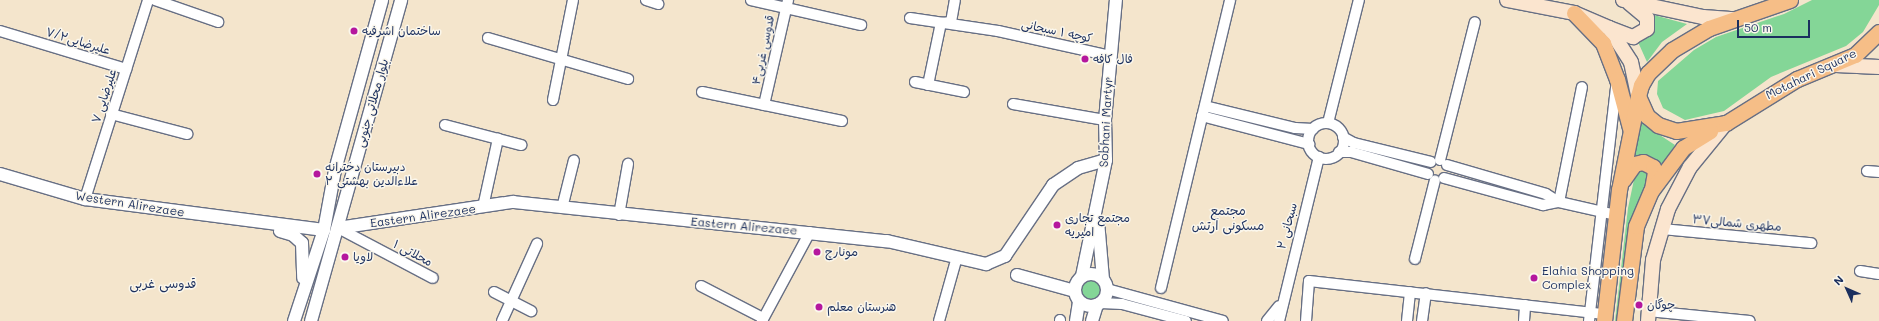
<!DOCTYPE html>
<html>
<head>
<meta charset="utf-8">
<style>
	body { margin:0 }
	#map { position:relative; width:1879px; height:321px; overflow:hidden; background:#f4e5cc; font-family:Mali,"Playpen Sans Arabic",sans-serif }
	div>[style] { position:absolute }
	.green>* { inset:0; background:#84d697 }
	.round { border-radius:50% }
	.roads { filter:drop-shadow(1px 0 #676f84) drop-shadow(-1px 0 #676f84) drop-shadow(0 1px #676f84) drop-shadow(0 -1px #676f84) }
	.minor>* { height:10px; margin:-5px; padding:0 5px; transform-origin:5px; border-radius:5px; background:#fff }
	.minor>.ring { margin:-5px; padding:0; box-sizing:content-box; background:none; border:10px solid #fff; border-radius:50% }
	.tertiary>* { height:12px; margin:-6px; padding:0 6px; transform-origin:6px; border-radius:6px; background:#fff }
	.tertiary>.ring { margin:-6px; padding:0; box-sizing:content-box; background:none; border:12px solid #fff; border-radius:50% }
	.secondary>* { height:14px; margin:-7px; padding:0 7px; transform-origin:7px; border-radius:7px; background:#fbe5cf }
	.primary>* { height:15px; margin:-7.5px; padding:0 7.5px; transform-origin:7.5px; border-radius:7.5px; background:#f6be87 }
	.dots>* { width:11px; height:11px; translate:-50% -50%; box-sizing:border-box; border:2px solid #fbf7ec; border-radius:50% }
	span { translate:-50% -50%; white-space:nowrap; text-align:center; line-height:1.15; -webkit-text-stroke:3px #fbf7ec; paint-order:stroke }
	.poi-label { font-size:12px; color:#1b2f5e }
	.left { translate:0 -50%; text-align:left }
	.street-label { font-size:12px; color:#1b2f5e }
	.neighbourhood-label { font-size:13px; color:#1b2f5e }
	.north { position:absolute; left:1827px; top:269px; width:40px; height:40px; -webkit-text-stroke:3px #fbf7ec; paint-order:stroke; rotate:315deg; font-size:11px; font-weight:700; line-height:16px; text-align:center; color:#1b2f5e }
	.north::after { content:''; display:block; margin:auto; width:14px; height:18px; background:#1b2f5e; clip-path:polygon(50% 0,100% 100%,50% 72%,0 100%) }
	.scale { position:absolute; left:1737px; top:20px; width:73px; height:18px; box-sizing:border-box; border:2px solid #1b2f5e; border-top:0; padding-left:5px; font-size:12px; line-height:14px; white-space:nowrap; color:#1b2f5e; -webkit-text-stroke:3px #fbf7ec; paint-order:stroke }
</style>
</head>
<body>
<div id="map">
	<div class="green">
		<div style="clip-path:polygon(1812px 0,1879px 0,1879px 5px,1863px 32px,1846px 46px,1771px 77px,1724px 111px,1685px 120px,1663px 108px,1657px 94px,1658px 81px,1694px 50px,1716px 37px,1784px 14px)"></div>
		<div style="clip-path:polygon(1654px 15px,1687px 24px,1662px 42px,1647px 62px,1638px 42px,1654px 32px)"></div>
		<div style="clip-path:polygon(1640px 122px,1675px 145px,1663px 164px,1647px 156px,1632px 159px)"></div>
		<div style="clip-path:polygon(1644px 168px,1650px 172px,1620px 321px,1615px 321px,1628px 208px,1635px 175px)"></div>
		<div class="round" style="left:1081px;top:280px;width:20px;height:20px"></div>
	</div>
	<div class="roads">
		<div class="minor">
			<div style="left:155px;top:0;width:67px;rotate:19.2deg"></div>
			<div style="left:646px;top:0;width:13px;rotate:18deg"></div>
			<div style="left:751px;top:0;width:113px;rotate:12.8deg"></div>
			<div style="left:910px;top:18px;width:89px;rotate:8.4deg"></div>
			<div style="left:998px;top:31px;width:116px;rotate:12.5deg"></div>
			<div style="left:0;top:31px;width:132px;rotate:16.8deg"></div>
			<div style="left:488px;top:38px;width:146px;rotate:16.3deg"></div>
			<div style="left:915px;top:82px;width:50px;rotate:11.5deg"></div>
			<div style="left:928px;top:85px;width:63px;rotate:-78.2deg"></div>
			<div style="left:941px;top:23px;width:10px;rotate:-6deg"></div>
			<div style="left:951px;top:22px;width:22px;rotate:-80deg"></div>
			<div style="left:702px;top:92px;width:143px;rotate:11.7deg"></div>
			<div style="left:553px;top:100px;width:102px;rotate:-78.7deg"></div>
			<div style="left:1013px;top:104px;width:93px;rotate:9.9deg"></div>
			<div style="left:764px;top:105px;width:108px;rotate:-77.1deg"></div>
			<div style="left:1205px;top:106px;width:93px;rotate:13.7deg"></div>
			<div style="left:1295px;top:128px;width:18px;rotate:3deg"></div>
			<div style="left:111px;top:114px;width:79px;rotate:14.7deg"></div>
			<div style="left:1202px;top:116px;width:111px;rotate:14.7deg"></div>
			<div style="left:1328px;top:123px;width:127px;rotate:-75.9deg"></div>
			<div class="ring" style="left:1308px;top:123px;width:26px;height:26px"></div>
			<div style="left:445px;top:125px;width:79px;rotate:14.7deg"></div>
			<div style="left:1343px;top:137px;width:13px;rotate:29deg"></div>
			<div style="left:1354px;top:143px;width:79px;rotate:13.9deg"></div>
			<div style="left:1339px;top:152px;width:12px"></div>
			<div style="left:1351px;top:152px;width:80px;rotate:15.9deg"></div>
			<div style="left:1440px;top:160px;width:142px;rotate:-75.8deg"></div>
			<div style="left:1447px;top:165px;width:103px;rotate:16.3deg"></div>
			<div style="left:1546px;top:194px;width:15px;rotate:32deg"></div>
			<div style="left:1559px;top:202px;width:58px;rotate:12.8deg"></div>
			<div style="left:1867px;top:171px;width:12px;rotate:5deg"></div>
			<div style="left:1444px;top:178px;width:103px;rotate:15.3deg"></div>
			<div style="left:1543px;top:205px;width:16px;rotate:-11deg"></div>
			<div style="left:85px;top:199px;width:209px;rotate:-72.4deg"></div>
			<div style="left:1559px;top:202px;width:117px;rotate:-78.7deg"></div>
			<div style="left:483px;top:207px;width:70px;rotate:-77.6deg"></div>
			<div style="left:562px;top:208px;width:49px;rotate:-76deg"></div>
			<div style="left:619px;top:215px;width:52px;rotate:-80deg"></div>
			<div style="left:338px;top:228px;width:107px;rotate:27.8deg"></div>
			<div style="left:1662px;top:229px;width:150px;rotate:5.4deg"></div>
			<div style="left:1415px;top:259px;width:81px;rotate:-75.8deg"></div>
			<div style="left:1860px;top:271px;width:19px;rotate:9deg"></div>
			<div style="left:701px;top:286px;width:70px;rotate:27.3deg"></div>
			<div style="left:1161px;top:288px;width:296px;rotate:-76.5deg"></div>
			<div style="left:1107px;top:289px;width:120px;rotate:15.4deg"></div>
			<div style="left:494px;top:292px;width:42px;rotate:27.2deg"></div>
			<div style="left:1101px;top:303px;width:21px;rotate:3deg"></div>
			<div style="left:1122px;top:304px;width:66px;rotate:14.9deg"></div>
			<div style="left:1648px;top:311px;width:102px;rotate:5.6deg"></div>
			<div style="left:502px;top:321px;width:85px;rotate:-65.6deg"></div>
			<div style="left:762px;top:321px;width:101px;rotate:-61.7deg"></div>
			<div style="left:939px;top:321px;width:66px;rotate:-74.3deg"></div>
			<div style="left:1060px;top:321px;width:1px;rotate:-90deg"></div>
			<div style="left:1267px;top:321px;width:19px;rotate:-51deg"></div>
			<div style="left:1279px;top:321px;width:169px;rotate:-76.3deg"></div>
			<div style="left:1306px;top:321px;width:40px;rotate:-85.7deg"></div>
			<div style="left:1309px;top:281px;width:297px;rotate:6.4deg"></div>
			<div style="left:1407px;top:321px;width:29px;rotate:-84deg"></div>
			<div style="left:1422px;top:321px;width:28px;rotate:-82deg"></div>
			<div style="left:1524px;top:321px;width:16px;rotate:-86deg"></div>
			<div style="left:1589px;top:321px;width:236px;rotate:-83.4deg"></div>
		</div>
		<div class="tertiary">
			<div style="left:0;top:174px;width:89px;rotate:16.4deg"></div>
			<div style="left:85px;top:199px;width:241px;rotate:7.4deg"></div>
			<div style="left:1098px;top:221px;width:58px;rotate:85.1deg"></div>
			<div style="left:338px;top:228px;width:177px;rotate:-8.5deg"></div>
			<div style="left:513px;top:202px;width:376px;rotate:6deg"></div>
			<div style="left:887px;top:241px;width:102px;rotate:13.1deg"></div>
			<div style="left:986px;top:264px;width:21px;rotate:-23deg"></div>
			<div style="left:1005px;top:256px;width:86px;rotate:-55.9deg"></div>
			<div style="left:1053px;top:185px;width:30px;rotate:-34deg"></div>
			<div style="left:1078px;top:168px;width:29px;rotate:-16deg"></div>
			<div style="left:280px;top:231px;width:14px;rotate:17deg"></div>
			<div style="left:293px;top:235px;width:12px;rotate:42deg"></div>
			<div style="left:302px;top:243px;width:35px;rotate:88deg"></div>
			<div class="ring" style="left:1075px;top:274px;width:20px;height:20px"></div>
			<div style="left:1017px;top:275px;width:60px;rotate:15.4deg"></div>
			<div style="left:1082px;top:276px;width:118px;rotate:-78.3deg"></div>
			<div style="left:1106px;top:160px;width:40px;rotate:-91.4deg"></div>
			<div style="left:1105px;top:120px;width:121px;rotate:-84.8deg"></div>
			<div style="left:294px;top:321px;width:96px;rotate:-71.8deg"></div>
			<div style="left:324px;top:230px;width:61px;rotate:-79.6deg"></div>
			<div style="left:335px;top:170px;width:176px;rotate:-74.5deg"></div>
			<div style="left:311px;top:321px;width:333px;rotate:-74.3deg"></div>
			<div style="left:1076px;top:321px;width:20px;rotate:-81deg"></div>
			<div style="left:1092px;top:321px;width:17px;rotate:-73deg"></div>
		</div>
		<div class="secondary">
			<div style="left:1507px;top:0;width:68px;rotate:11deg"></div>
			<div style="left:1574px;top:13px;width:38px;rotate:23deg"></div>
			<div style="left:1609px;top:28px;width:40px;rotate:57.1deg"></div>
			<div style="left:1631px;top:62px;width:35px;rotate:78deg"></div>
			<div style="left:1623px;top:0;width:82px;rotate:12deg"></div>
			<div style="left:1703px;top:17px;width:31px;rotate:4deg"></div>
			<div style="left:1609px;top:28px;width:26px;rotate:21deg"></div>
			<div style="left:1633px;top:37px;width:16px;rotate:-30deg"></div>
			<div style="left:1647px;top:29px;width:11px;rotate:-90deg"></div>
			<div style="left:1647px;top:18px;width:23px;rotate:-140deg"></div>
			<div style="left:1836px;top:65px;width:43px;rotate:2.7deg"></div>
			<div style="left:1648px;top:321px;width:61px;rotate:-85.3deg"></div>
			<div style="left:1653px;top:260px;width:53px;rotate:-73.6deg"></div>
			<div style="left:1668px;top:209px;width:47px;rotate:-62.4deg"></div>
			<div style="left:1690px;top:167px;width:57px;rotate:-50.7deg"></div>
		</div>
		<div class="primary">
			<div style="left:1790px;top:0;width:86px;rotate:160.9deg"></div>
			<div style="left:1709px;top:28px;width:43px;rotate:149.3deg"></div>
			<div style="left:1672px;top:50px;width:33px;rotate:136deg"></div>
			<div style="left:1648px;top:73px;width:14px;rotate:120deg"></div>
			<div style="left:1641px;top:85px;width:11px;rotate:105deg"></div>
			<div style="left:1638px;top:96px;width:22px;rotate:66deg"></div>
			<div style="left:1647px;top:116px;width:14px;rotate:39deg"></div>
			<div style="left:1658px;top:125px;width:19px;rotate:18deg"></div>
			<div style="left:1676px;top:131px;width:51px;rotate:-9.1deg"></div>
			<div style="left:1726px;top:123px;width:84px;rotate:-31.8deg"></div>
			<div style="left:1797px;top:79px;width:63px;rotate:-22.5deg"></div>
			<div style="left:1855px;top:55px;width:33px;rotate:-44deg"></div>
			<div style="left:1574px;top:13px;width:42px;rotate:46deg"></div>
			<div style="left:1603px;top:43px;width:39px;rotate:69deg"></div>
			<div style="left:1617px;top:79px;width:51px;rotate:75.1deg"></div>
			<div style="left:1623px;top:180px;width:19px;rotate:-55deg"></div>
			<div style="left:1634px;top:164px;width:9px;rotate:-13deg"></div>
			<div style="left:1643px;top:162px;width:11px;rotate:27deg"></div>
			<div style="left:1653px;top:167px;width:5px;rotate:68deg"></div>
			<div style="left:1655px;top:172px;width:17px;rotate:100deg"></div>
			<div style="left:1604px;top:321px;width:132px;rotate:-83.5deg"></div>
			<div style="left:1619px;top:190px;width:96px;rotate:-78.6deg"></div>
			<div style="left:1624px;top:321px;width:96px;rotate:-82.8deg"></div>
			<div style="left:1636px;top:226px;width:38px;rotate:-67deg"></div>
			<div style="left:1651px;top:191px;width:54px;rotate:-53.3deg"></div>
			<div style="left:1683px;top:148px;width:32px;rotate:-32deg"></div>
		</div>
	</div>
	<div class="dots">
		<div style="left:354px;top:31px;background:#b5179e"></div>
		<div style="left:1085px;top:59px;background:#b5179e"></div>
		<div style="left:317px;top:174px;background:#b5179e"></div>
		<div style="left:1057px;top:225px;background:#b5179e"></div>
		<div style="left:817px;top:252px;background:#b5179e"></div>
		<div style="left:345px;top:257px;background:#b5179e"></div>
		<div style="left:1534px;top:278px;background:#b5179e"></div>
		<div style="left:1639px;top:305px;background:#b5179e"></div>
		<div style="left:819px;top:307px;background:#b5179e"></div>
	</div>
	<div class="poi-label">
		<span class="left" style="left:362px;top:31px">ساختمان اشرفیه</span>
		<span class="left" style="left:1093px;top:59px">فال کافه</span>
		<span class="left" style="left:325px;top:174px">دبیرستان دخترانه<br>علاءالدین بهشتی ۲</span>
		<span class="left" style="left:1065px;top:225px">مجتمع تجاری<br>امیریه</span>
		<span class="left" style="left:825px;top:252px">مونارچ</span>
		<span class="left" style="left:353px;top:257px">لاویا</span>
		<span class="left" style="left:1542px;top:278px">Elahia Shopping<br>Complex</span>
		<span class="left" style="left:1647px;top:305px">چوگان</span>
		<span class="left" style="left:827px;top:307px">هنرستان معلم</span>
	</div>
	<div class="street-label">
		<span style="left:1057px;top:31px;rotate:12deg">کوچه ۱ سبحانی</span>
		<span style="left:78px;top:41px;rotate:17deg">علیرضایی۷/۲</span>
		<span style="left:763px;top:50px;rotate:-78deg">قدوسی غربی۴</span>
		<span style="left:1811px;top:74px;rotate:-26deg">Motahari Square</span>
		<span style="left:104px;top:96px;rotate:-72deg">۷ علیرضایی</span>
		<span style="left:372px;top:103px;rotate:-74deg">بلوار محلاتی جنوبی</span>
		<span style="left:1106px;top:122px;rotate:-87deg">Sobhani Martyr</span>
		<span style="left:130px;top:204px;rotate:9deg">Western Alirezaee</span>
		<span style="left:423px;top:216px;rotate:-8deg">Eastern Alirezaee</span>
		<span style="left:1737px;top:223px;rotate:5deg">مطهرى شمالى۳۷</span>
		<span style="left:744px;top:226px;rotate:5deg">Eastern Alirezaee</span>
		<span style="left:1287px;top:226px;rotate:-75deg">سبحانی ۲</span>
		<span style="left:413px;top:253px;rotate:28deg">۱ محلاتی</span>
	</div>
	<div class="neighbourhood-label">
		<span style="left:1228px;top:218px">مجتمع<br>مسکونی ارتش</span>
		<span style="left:163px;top:283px">قدوسی غربی</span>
	</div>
	<div class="north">N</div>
	<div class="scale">50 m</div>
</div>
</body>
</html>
